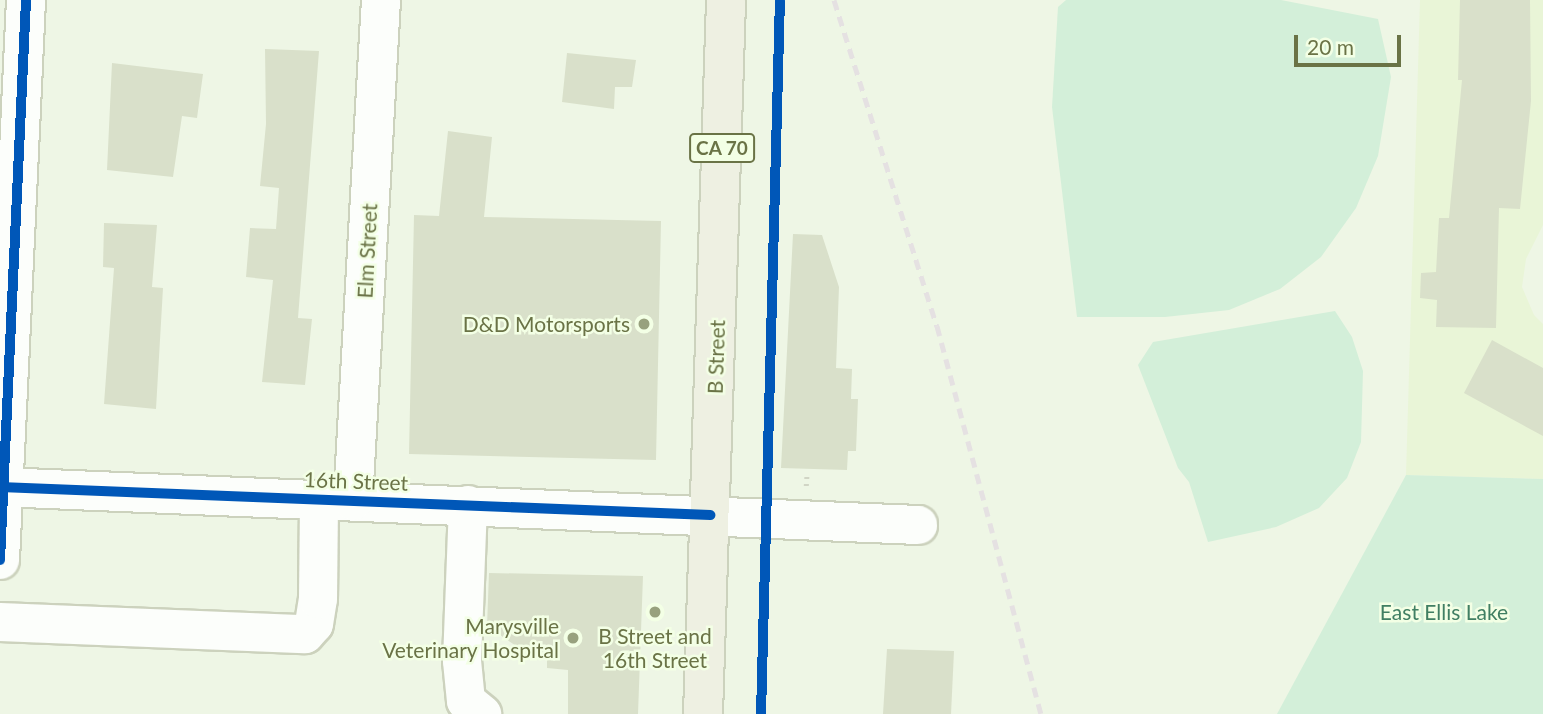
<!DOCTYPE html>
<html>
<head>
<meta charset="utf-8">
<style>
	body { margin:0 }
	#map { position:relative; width:1543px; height:714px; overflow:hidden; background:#eef6e5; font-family:Lato,sans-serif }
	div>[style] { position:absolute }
	.residential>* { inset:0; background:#e9f5d7 }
	.green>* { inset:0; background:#d3efd9 }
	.building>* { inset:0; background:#d9e0ca }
	.path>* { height:4.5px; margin-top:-2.25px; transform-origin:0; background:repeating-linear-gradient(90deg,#d1d5c5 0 2px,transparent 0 7px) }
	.roads { filter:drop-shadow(2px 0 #ccd2bd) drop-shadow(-2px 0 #ccd2bd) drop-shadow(0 2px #ccd2bd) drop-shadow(0 -2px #ccd2bd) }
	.minor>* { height:38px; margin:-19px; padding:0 19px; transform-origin:19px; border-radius:19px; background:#fcfefb }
	.highway>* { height:38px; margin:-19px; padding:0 19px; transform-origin:19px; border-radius:19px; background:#eef0e2 }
	.rail>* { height:5px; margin-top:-2.5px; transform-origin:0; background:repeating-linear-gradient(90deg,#e5e1e2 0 10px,transparent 0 17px) }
	.cycleway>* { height:10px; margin:-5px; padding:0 5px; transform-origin:5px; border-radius:5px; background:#0057b8 }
	.dots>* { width:19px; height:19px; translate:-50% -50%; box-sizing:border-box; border:4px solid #f3ffe5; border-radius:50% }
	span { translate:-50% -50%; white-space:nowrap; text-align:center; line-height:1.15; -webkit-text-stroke:5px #f3ffe5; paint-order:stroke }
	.shield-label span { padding:2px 5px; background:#f3ffe5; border:2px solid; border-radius:5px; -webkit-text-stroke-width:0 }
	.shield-label { font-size:19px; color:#6a7346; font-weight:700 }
	.street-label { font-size:21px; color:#6a7346 }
	.poi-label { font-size:21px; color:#6a7346 }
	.right { translate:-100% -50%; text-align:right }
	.park-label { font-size:21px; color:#407f63 }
	.scale { position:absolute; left:1294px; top:35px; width:107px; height:32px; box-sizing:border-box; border:4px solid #6a7346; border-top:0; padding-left:9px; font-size:21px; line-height:24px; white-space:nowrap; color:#6a7346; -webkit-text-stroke:5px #f3ffe5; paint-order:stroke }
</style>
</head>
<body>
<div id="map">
	<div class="residential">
		<div style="clip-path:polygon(1420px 0,1543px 0,1543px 225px,1526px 259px,1522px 287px,1534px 315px,1543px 324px,1543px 479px,1406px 475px)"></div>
	</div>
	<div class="green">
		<div style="clip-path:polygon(1066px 0,1281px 0,1378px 19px,1391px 77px,1378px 156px,1356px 208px,1321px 257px,1280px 289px,1229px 310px,1165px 317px,1077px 317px,1052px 107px,1058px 7px)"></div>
		<div style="clip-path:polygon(1335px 311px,1352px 337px,1363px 371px,1361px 442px,1347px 478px,1319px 508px,1276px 527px,1208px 542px,1189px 482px,1178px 468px,1138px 365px,1153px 342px)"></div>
		<div style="clip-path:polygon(1406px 475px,1543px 479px,1543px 714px,1277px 714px)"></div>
	</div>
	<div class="building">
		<div style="clip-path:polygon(1460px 0,1530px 0,1531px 101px,1520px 209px,1499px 208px,1496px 328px,1436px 327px,1437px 300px,1420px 298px,1421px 273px,1436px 272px,1439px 218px,1449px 218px,1462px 80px,1458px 80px)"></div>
		<div style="clip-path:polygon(265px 49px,319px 51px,298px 318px,312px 319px,305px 385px,262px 382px,273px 280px,246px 277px,250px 228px,276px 229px,279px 188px,260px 186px,266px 124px)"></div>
		<div style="clip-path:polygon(567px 53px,636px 60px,632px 87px,615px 87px,614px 109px,562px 102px)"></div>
		<div style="clip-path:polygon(112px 63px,203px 74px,197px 118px,182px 116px,173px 177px,107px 170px)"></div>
		<div style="clip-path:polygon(448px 131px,492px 137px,484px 217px,661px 221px,656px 460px,409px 454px,414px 215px,439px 216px)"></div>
		<div style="clip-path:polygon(104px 223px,157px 225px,152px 287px,163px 288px,156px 409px,104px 404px,114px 268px,103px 267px)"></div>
		<div style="clip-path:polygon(793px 234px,822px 235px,839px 287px,836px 368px,852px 369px,851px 399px,858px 399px,856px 451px,848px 451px,847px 470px,781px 468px)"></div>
		<div style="clip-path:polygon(1492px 340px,1543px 368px,1543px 436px,1464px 393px)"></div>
		<div style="clip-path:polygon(489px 573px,643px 576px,638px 714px,568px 714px,568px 670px,547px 668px,547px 653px,522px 650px,487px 626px)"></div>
		<div style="clip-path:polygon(887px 649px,954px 651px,951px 714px,883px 714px)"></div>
	</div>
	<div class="path">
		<div style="left:806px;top:486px;width:13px;rotate:-86deg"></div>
	</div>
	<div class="roads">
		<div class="minor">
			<div style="left:0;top:487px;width:919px;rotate:2.37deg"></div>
			<div style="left:353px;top:501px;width:502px;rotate:-86.8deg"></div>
			<div style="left:468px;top:505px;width:156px;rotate:92.2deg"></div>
			<div style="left:462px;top:661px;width:40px;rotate:84.3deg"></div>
			<div style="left:466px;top:701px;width:21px;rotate:39deg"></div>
			<div style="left:0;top:560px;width:561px;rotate:-87.34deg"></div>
			<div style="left:0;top:622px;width:305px;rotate:2.3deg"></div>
			<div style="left:305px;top:634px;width:13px;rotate:-48deg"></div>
			<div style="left:314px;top:624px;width:25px;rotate:-81deg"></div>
			<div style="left:318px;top:599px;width:99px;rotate:-89.4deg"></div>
		</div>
		<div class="highway">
			<div style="left:703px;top:714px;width:714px;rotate:-88.15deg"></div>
		</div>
	</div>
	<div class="rail">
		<div style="left:834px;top:0;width:342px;rotate:72.5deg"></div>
		<div style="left:937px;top:326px;width:402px;rotate:75deg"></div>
	</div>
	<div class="cycleway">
		<div style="left:0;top:487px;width:711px;rotate:2.26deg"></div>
		<div style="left:0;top:560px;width:561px;rotate:-87.34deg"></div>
		<div style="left:761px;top:714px;width:714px;rotate:-88.48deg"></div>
	</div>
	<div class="dots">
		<div style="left:644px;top:324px;background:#98a17e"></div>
		<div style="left:655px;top:612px;background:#98a17e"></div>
		<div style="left:573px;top:638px;background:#98a17e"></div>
	</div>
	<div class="shield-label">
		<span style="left:722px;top:148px">CA 70</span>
	</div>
	<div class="street-label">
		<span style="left:367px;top:251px;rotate:-87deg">Elm Street</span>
		<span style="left:716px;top:357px;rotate:-88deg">B Street</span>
		<span style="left:356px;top:481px;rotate:2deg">16th Street</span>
	</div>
	<div class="poi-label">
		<span class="right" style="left:630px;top:324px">D&amp;D Motorsports</span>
		<span class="right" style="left:559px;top:638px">Marysville<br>Veterinary Hospital</span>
		<span style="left:655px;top:648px">B Street and<br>16th Street</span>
	</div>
	<div class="park-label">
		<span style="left:1444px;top:612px">East Ellis Lake</span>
	</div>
	<div class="scale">20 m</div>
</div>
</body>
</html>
